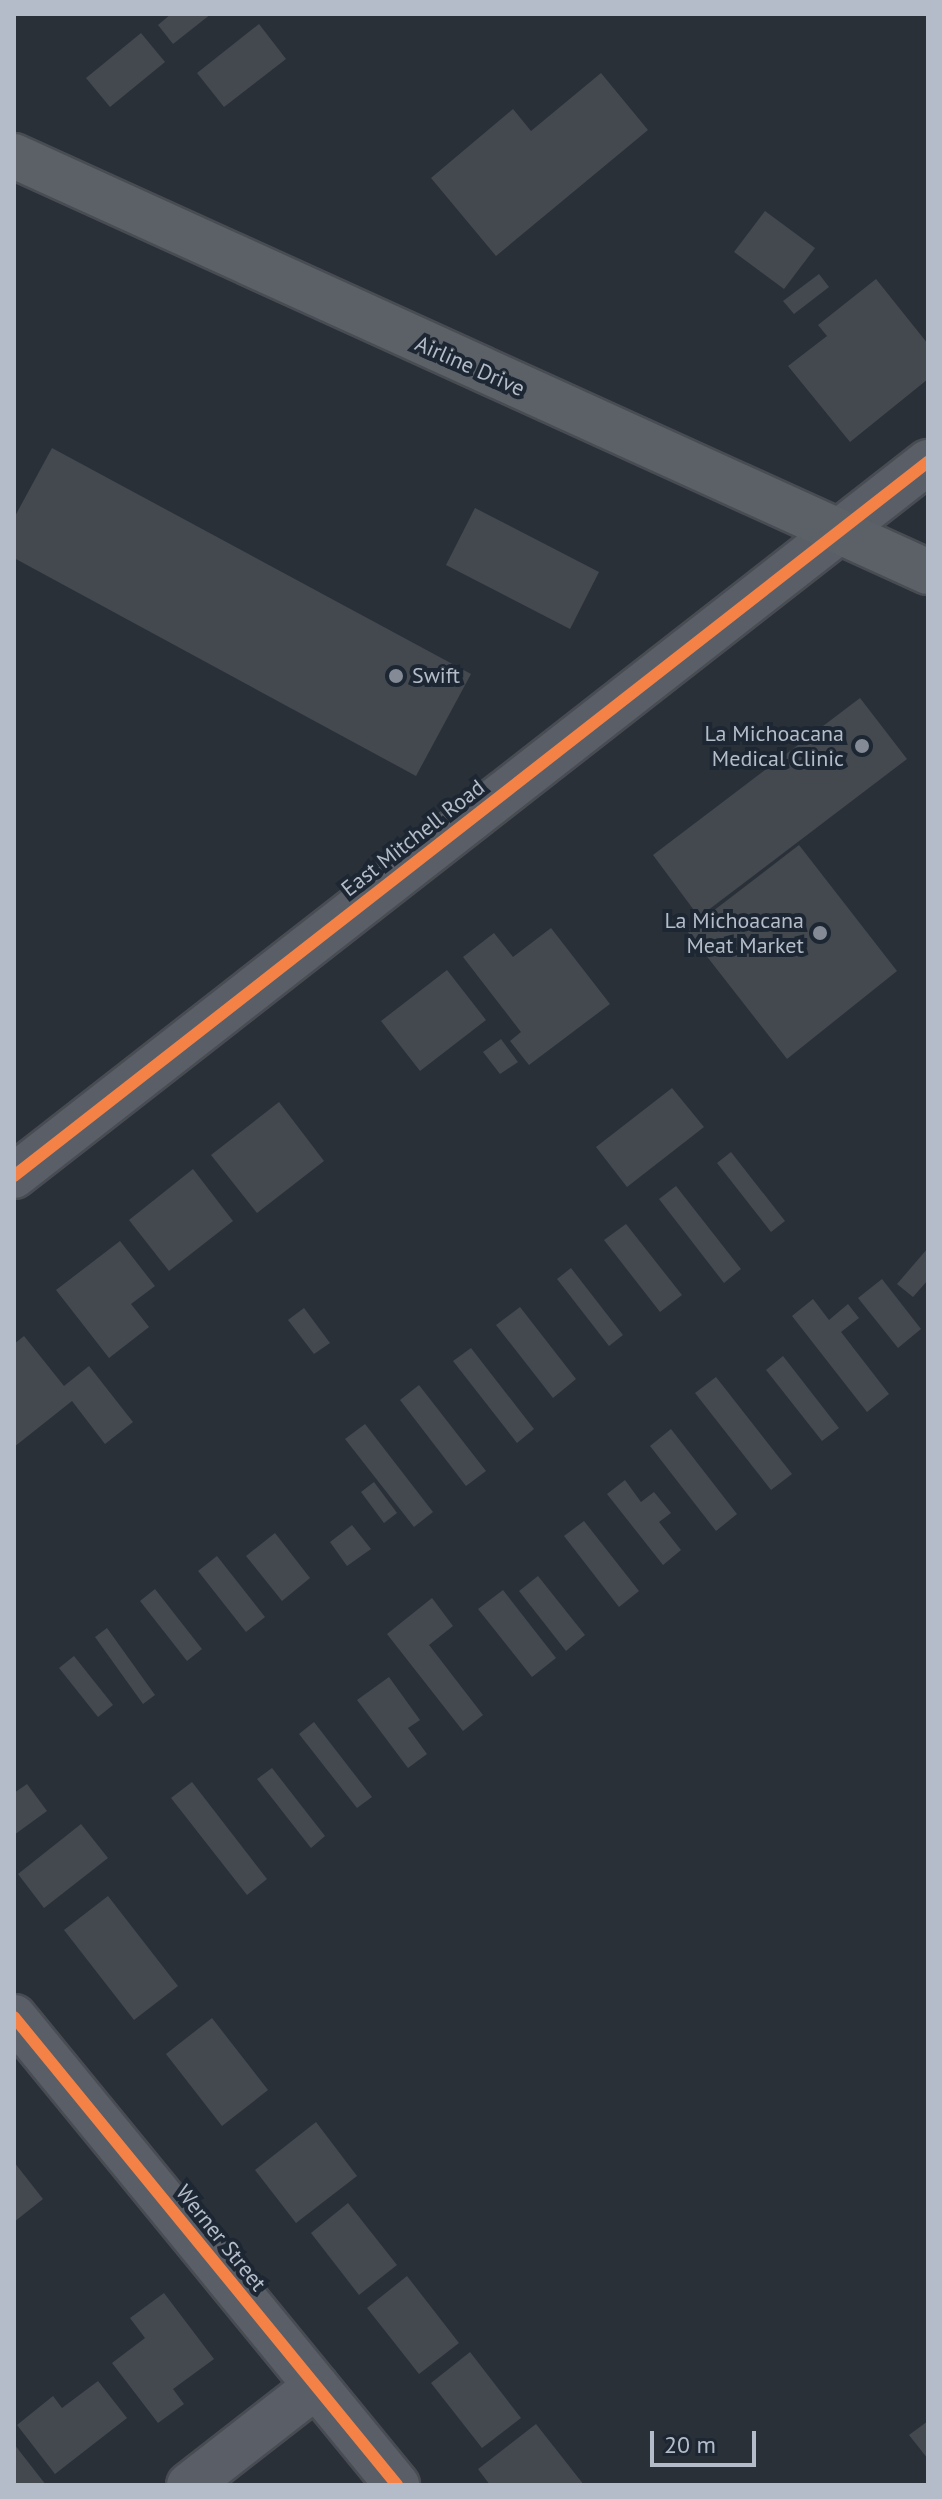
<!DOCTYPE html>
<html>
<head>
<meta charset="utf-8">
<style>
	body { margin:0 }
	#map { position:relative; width:942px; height:2499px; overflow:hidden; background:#2a3038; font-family:"PT Sans",sans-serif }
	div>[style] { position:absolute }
	.building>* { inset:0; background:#444950 }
	.roads { filter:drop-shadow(2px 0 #484c53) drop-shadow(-2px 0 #484c53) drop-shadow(0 2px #484c53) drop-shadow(0 -2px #484c53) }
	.minor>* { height:44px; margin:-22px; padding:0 22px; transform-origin:22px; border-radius:22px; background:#5a5e66 }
	.major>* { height:44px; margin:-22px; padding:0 22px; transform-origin:22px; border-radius:22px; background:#5c6168 }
	.cycleway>* { height:12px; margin:-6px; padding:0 6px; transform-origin:6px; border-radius:6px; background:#f48246 }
	.dots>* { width:22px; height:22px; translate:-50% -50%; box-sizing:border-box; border:4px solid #1d2633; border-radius:50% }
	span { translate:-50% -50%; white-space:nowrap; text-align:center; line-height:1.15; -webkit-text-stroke:8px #1d2633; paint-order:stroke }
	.street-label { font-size:22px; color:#b4bcc9 }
	.poi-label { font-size:22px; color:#b4bcc9 }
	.left { translate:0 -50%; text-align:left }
	.right { translate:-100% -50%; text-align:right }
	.frame { position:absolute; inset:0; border:16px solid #b4bcc9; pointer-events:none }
	.scale { position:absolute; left:650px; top:2431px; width:106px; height:36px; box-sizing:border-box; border:4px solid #b4bcc9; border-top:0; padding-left:10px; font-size:24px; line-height:28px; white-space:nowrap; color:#b4bcc9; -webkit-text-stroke:6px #1d2633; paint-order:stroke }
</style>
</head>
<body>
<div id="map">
	<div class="building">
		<div style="clip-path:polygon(171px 14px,211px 14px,173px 44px,158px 25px)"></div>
		<div style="clip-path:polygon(259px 24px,286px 59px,224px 107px,197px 73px)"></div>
		<div style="clip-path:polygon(141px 33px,165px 62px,110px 107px,86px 78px)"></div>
		<div style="clip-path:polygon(601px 73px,648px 130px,496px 256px,431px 178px,513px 109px,531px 131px)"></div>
		<div style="clip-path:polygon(765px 211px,815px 248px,784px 289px,734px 252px)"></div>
		<div style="clip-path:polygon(819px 274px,829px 287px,794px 314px,783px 301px)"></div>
		<div style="clip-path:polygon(876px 279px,928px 344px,928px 379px,850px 442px,788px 366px,827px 336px,818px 325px)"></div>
		<div style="clip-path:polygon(52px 448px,471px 674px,416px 776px,14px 558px,14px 518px)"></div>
		<div style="clip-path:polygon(475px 508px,599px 572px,570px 629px,446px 565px)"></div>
		<div style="clip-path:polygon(860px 698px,907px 759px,699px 917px,653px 855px)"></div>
		<div style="clip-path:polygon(799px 845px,897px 971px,787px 1059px,687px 931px)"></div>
		<div style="clip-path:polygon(551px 928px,610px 1004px,529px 1065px,510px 1041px,521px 1032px,463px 957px,494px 933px,513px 957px)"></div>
		<div style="clip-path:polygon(447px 970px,486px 1020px,420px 1071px,381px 1021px)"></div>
		<div style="clip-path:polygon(501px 1039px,518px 1062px,500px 1074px,483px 1052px)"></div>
		<div style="clip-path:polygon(672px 1088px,704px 1127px,627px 1187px,596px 1147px)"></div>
		<div style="clip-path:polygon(279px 1102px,324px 1161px,257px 1213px,211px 1155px)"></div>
		<div style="clip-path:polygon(731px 1152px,785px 1221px,771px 1232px,717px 1163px)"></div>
		<div style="clip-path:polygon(193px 1169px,233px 1221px,169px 1271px,129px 1220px)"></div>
		<div style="clip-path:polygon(676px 1186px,741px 1269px,724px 1283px,659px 1199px)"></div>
		<div style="clip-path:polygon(626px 1224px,682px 1295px,660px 1312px,604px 1240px)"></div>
		<div style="clip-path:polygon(120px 1241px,155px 1286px,131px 1304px,149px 1327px,109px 1358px,56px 1290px)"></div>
		<div style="clip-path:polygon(928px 1248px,928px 1280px,913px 1297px,897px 1284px)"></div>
		<div style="clip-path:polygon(571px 1268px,623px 1335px,609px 1346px,557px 1279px)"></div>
		<div style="clip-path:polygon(882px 1279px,921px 1329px,898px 1348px,858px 1298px)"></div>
		<div style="clip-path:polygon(813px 1299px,829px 1320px,848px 1304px,859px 1318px,841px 1332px,889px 1394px,867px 1412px,792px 1316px)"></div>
		<div style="clip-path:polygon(520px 1307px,576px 1379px,553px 1398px,496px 1325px)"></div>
		<div style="clip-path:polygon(304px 1308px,330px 1343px,314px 1354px,288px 1320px)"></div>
		<div style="clip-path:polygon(24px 1336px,64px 1386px,89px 1366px,133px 1422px,105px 1444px,72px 1401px,14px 1447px,14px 1344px)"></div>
		<div style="clip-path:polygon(471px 1348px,534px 1429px,517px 1443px,453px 1361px)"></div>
		<div style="clip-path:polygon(783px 1356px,839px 1428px,822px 1441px,766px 1370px)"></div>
		<div style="clip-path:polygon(716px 1377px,792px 1474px,771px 1490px,695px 1393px)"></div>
		<div style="clip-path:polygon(419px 1385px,486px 1471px,466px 1486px,400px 1400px)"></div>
		<div style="clip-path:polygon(365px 1424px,433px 1512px,414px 1527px,345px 1439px)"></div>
		<div style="clip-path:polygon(671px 1429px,737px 1514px,716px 1531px,650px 1446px)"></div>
		<div style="clip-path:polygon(625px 1480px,641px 1502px,654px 1492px,671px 1513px,659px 1522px,681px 1550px,663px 1565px,607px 1494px)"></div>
		<div style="clip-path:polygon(374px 1482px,397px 1513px,384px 1523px,361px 1492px)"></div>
		<div style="clip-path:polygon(584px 1521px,639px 1591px,619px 1607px,564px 1536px)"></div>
		<div style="clip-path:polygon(352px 1525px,371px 1549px,347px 1566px,330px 1542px)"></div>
		<div style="clip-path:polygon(275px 1533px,310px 1578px,282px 1601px,246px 1556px)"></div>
		<div style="clip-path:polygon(217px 1556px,265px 1617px,246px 1632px,198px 1571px)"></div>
		<div style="clip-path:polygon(538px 1576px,585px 1635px,566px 1651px,519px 1591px)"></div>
		<div style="clip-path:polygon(155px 1589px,202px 1649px,187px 1661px,140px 1601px)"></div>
		<div style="clip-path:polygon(503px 1590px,556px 1658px,532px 1677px,478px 1609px)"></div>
		<div style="clip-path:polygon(432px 1598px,453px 1626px,429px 1645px,483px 1715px,463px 1731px,387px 1634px)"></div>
		<div style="clip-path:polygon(107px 1628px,155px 1695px,143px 1704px,95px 1637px)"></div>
		<div style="clip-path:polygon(74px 1656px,113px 1705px,98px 1717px,59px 1668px)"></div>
		<div style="clip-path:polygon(389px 1677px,420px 1720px,408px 1728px,427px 1754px,408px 1768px,357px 1700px)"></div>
		<div style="clip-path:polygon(314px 1722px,372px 1797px,357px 1808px,299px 1734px)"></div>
		<div style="clip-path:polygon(272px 1768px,325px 1836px,311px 1848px,257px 1779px)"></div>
		<div style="clip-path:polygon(192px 1782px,267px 1879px,247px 1895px,171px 1798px)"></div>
		<div style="clip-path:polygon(27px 1784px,47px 1811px,14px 1835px,14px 1793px)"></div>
		<div style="clip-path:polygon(81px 1824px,108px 1858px,44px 1908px,18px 1874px)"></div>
		<div style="clip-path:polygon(108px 1896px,178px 1986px,134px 2020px,64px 1930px)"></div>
		<div style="clip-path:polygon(212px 2018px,268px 2090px,222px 2126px,166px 2054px)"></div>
		<div style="clip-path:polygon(316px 2122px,357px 2176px,296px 2223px,255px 2170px)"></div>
		<div style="clip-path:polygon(14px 2162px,43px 2199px,14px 2222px)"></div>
		<div style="clip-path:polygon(348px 2203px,397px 2265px,359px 2295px,311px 2233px)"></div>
		<div style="clip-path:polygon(407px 2276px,459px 2343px,419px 2374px,367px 2308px)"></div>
		<div style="clip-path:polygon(164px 2293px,214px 2359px,173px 2389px,184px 2404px,158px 2423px,112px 2363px,145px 2338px,130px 2318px)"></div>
		<div style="clip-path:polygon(470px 2352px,521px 2418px,482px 2448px,431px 2383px)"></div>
		<div style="clip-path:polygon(98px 2381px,127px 2418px,55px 2474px,17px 2425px,53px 2396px,62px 2408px)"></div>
		<div style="clip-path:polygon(928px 2421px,928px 2459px,909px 2435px)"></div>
		<div style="clip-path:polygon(536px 2424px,584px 2485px,490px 2485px,478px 2469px)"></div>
		<div style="clip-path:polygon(14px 2444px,46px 2485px,14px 2485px)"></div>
	</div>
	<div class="roads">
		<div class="minor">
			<div style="left:14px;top:1176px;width:1160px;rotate:-38deg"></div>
			<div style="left:14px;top:2017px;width:605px;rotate:50.7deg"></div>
			<div style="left:189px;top:2485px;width:161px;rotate:-37.9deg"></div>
		</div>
		<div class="major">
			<div style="left:14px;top:156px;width:1004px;rotate:24.47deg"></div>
		</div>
	</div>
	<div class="cycleway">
		<div style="left:14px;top:1176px;width:1160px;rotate:-38deg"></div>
		<div style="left:14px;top:2017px;width:605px;rotate:50.7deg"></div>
	</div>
	<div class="dots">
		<div style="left:396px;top:676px;background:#848b96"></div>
		<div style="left:862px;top:746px;background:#848b96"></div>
		<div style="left:820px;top:933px;background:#848b96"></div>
	</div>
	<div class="street-label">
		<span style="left:470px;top:366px;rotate:24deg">Airline Drive</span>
		<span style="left:413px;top:838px;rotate:-38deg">East Mitchell Road</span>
		<span style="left:221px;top:2238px;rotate:51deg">Werner Street</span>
	</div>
	<div class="poi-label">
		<span class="left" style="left:412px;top:676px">Swift</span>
		<span class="right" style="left:844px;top:746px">La Michoacana<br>Medical Clinic</span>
		<span class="right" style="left:804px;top:933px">La Michoacana<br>Meat Market</span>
	</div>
	<div class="frame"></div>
	<div class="scale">20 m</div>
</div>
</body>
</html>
